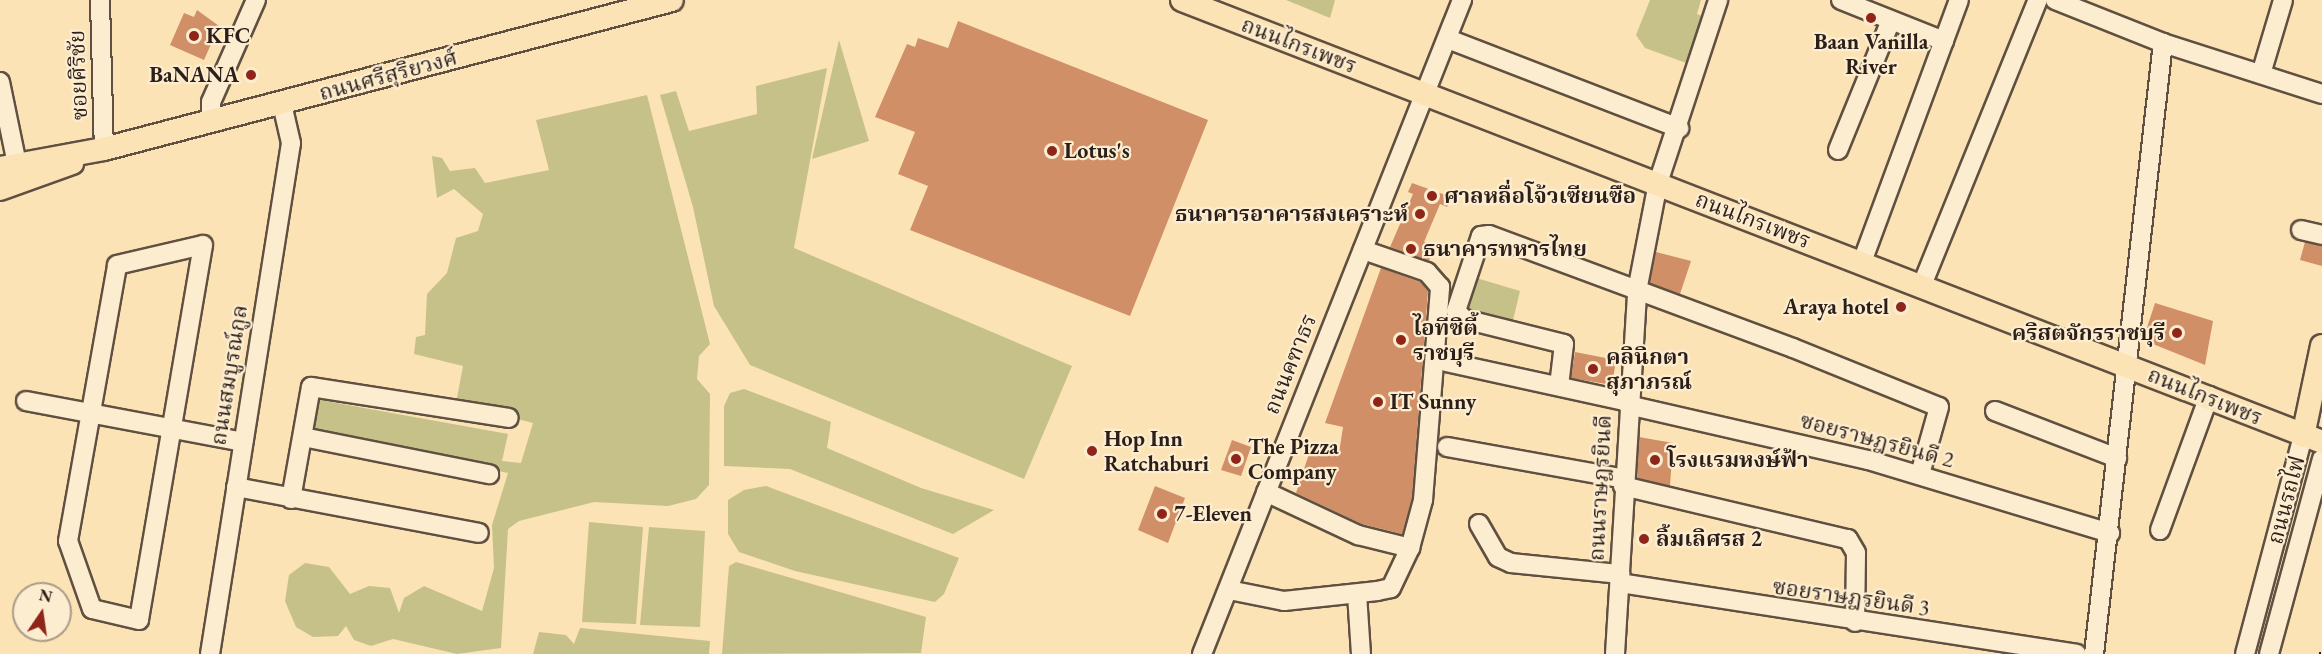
<!DOCTYPE html>
<html>
<head>
<meta charset="utf-8">
<style>
	body { margin:0 }
	#map { position:relative; width:2322px; height:654px; overflow:hidden; background:#fce3b6; font-family:"EB Garamond","Noto Serif Thai",serif }
	div>[style] { position:absolute }
	.green>* { inset:0; background:#c6c189 }
	.building>* { inset:0; background:#d08f67 }
	.roads { filter:drop-shadow(2px 0 #605041) drop-shadow(-2px 0 #605041) drop-shadow(0 2px #605041) drop-shadow(0 -2px #605041) }
	.minor>* { height:18px; margin:-9px; padding:0 9px; transform-origin:9px; border-radius:9px; background:#fdedd0 }
	.major>* { height:22px; margin:-11px; padding:0 11px; transform-origin:11px; border-radius:11px; background:#fce3b6 }
	.rail>* { height:6px; margin-top:-3px; transform-origin:0; background:repeating-linear-gradient(90deg,#fdedd0 0 11px,#2c1f1a 0 22px); box-sizing:border-box; border-block:2px solid #2c1f1a }
	.dots>* { width:16px; height:16px; translate:-50% -50%; box-sizing:border-box; border:3px solid #fdedd0; border-radius:50% }
	span { translate:-50% -50%; white-space:nowrap; text-align:center; line-height:1.15; -webkit-text-stroke:4.5px #fdedd0; paint-order:stroke }
	.poi-label { font-size:22px; color:#2c1f1a; font-weight:700 }
	.left { translate:0 -50%; text-align:left }
	.right { translate:-100% -50%; text-align:right }
	.street-label { font-size:22px; color:#2c1f1a }
	.north { position:absolute; left:12px; top:582px; width:60px; height:60px; box-sizing:border-box; background:#fdedd0; border:2px solid #a99b87; border-radius:50%; rotate:13deg; font-size:16px; font-weight:700; line-height:24px; text-align:center; color:#2c1f1a }
	.north::after { content:''; display:block; margin:auto; width:21px; height:27px; background:#8f2418; clip-path:polygon(50% 0,100% 100%,50% 72%,0 100%) }
</style>
</head>
<body>
<div id="map">
	<div class="green">
		<div style="clip-path:polygon(1286px 0,1335px 0,1330px 18px)"></div>
		<div style="clip-path:polygon(1650px 0,1701px 0,1697px 14px,1706px 18px,1689px 64px,1645px 48px,1636px 35px)"></div>
		<div style="clip-path:polygon(839px 40px,869px 141px,812px 159px)"></div>
		<div style="clip-path:polygon(827px 68px,794px 248px,1072px 366px,1024px 479px,750px 365px,714px 306px,693px 207px,660px 95px,676px 91px,689px 131px,757px 114px,756px 86px)"></div>
		<div style="clip-path:polygon(647px 95px,710px 344px,699px 356px,697px 379px,710px 394px,709px 485px,696px 499px,668px 506px,594px 502px,519px 521px,508px 529px,501px 648px,457px 654px,393px 639px,371px 646px,354px 640px,346px 626px,338px 636px,313px 637px,296px 627px,285px 601px,289px 575px,305px 563px,329px 567px,350px 594px,369px 586px,390px 588px,399px 613px,404px 598px,424px 586px,482px 611px,494px 568px,492px 525px,508px 473px,313px 433px,320px 400px,508px 434px,502px 461px,521px 463px,533px 423px,456px 403px,463px 366px,414px 354px,416px 337px,425px 335px,427px 294px,447px 273px,456px 238px,478px 231px,483px 214px,454px 189px,437px 198px,432px 156px,442px 158px,450px 171px,475px 168px,485px 183px,549px 170px,536px 120px)"></div>
		<div style="clip-path:polygon(1473px 277px,1520px 291px,1513px 320px,1462px 308px)"></div>
		<div style="clip-path:polygon(744px 389px,831px 422px,827px 448px,921px 488px,994px 510px,953px 534px,790px 469px,724px 466px,724px 406px,730px 393px)"></div>
		<div style="clip-path:polygon(766px 486px,959px 558px,944px 594px,935px 602px,795px 571px,739px 552px,728px 534px,728px 500px,744px 490px)"></div>
		<div style="clip-path:polygon(589px 522px,643px 527px,636px 624px,582px 622px)"></div>
		<div style="clip-path:polygon(649px 527px,705px 531px,700px 627px,640px 625px)"></div>
		<div style="clip-path:polygon(736px 562px,926px 617px,921px 653px,722px 654px,729px 566px)"></div>
		<div style="clip-path:polygon(580px 628px,710px 641px,709px 654px,533px 654px,539px 632px,566px 635px,574px 644px)"></div>
	</div>
	<div class="building">
		<div style="clip-path:polygon(197px 10px,219px 26px,204px 60px,170px 45px,184px 13px,194px 17px)"></div>
		<div style="clip-path:polygon(958px 21px,1208px 120px,1130px 316px,910px 230px,928px 186px,898px 174px,915px 132px,875px 117px,907px 44px,915px 47px,918px 38px,948px 48px)"></div>
		<div style="clip-path:polygon(1412px 183px,1451px 197px,1447px 207px,1440px 204px,1424px 242px,1434px 245px,1429px 261px,1390px 247px,1413px 194px,1408px 192px)"></div>
		<div style="clip-path:polygon(2305px 242px,2322px 246px,2322px 266px,2300px 260px)"></div>
		<div style="clip-path:polygon(1656px 252px,1691px 261px,1680px 294px,1650px 283px)"></div>
		<div style="clip-path:polygon(1381px 268px,1420px 282px,1428px 291px,1412px 498px,1402px 534px,1362px 524px,1296px 493px,1312px 445px,1339px 453px,1343px 427px,1325px 423px)"></div>
		<div style="clip-path:polygon(2155px 303px,2213px 321px,2205px 365px,2143px 340px)"></div>
		<div style="clip-path:polygon(1575px 352px,1616px 360px,1612px 385px,1571px 378px)"></div>
		<div style="clip-path:polygon(1639px 437px,1673px 443px,1670px 486px,1637px 478px)"></div>
		<div style="clip-path:polygon(1232px 440px,1251px 447px,1241px 476px,1221px 470px)"></div>
		<div style="clip-path:polygon(1155px 486px,1185px 498px,1168px 543px,1138px 530px)"></div>
	</div>
	<div class="roads">
		<div class="minor">
			<div style="left:100px;top:0;width:149px;rotate:88.5deg"></div>
			<div style="left:1841px;top:0;width:111px;rotate:21.7deg"></div>
			<div style="left:2055px;top:0;width:116px;rotate:21.7deg"></div>
			<div style="left:2163px;top:43px;width:167px;rotate:17.8deg"></div>
			<div style="left:1448px;top:39px;width:248px;rotate:21.1deg"></div>
			<div style="left:2261px;top:74px;width:77px;rotate:-73.4deg"></div>
			<div style="left:0;top:82px;width:84px;rotate:78.3deg"></div>
			<div style="left:211px;top:121px;width:19px;rotate:-90deg"></div>
			<div style="left:211px;top:102px;width:111px;rotate:-66.2deg"></div>
			<div style="left:1838px;top:150px;width:140px;rotate:-67.8deg"></div>
			<div style="left:2301px;top:230px;width:22px;rotate:13deg"></div>
			<div style="left:203px;top:245px;width:380px;rotate:99.7deg"></div>
			<div style="left:139px;top:620px;width:48px;rotate:-166.8deg"></div>
			<div style="left:92px;top:609px;width:72px;rotate:-109.4deg"></div>
			<div style="left:68px;top:541px;width:280px;rotate:-79.9deg"></div>
			<div style="left:117px;top:265px;width:88px;rotate:-13.1deg"></div>
			<div style="left:1862px;top:262px;width:279px;rotate:-69.7deg"></div>
			<div style="left:1922px;top:285px;width:308px;rotate:-67.9deg"></div>
			<div style="left:1446px;top:362px;width:187px;rotate:12.3deg"></div>
			<div style="left:1559px;top:386px;width:42px;rotate:-83.2deg"></div>
			<div style="left:1564px;top:344px;width:103px;rotate:-166deg"></div>
			<div style="left:1464px;top:319px;width:11px;rotate:-135deg"></div>
			<div style="left:1456px;top:311px;width:79px;rotate:-71.6deg"></div>
			<div style="left:1481px;top:236px;width:8px;rotate:-7deg"></div>
			<div style="left:1489px;top:235px;width:324px;rotate:20.4deg"></div>
			<div style="left:1793px;top:348px;width:157px;rotate:22deg"></div>
			<div style="left:1939px;top:407px;width:70px;rotate:105.8deg"></div>
			<div style="left:26px;top:401px;width:221px;rotate:10.7deg"></div>
			<div style="left:1628px;top:405px;width:246px;rotate:12.9deg"></div>
			<div style="left:1868px;top:460px;width:253px;rotate:16.8deg"></div>
			<div style="left:1995px;top:411px;width:131px;rotate:21.1deg"></div>
			<div style="left:303px;top:437px;width:190px;rotate:11.3deg"></div>
			<div style="left:1447px;top:447px;width:180px;rotate:10.2deg"></div>
			<div style="left:1623px;top:486px;width:231px;rotate:13.3deg"></div>
			<div style="left:1848px;top:539px;width:16px;rotate:60deg"></div>
			<div style="left:1856px;top:553px;width:69px;rotate:90.8deg"></div>
			<div style="left:236px;top:487px;width:247px;rotate:10.7deg"></div>
			<div style="left:1266px;top:492px;width:102px;rotate:25.1deg"></div>
			<div style="left:1358px;top:535px;width:54px;rotate:14deg"></div>
			<div style="left:291px;top:499px;width:114px;rotate:-79.9deg"></div>
			<div style="left:311px;top:387px;width:200px;rotate:8.9deg"></div>
			<div style="left:1479px;top:524px;width:38px;rotate:60deg"></div>
			<div style="left:1498px;top:557px;width:14px;rotate:25deg"></div>
			<div style="left:1511px;top:563px;width:110px;rotate:5.8deg"></div>
			<div style="left:2160px;top:530px;width:143px;rotate:-69.9deg"></div>
			<div style="left:1620px;top:583px;width:462px;rotate:8.8deg"></div>
			<div style="left:1229px;top:590px;width:56px;rotate:11.3deg"></div>
			<div style="left:1284px;top:601px;width:94px;rotate:-6.1deg"></div>
			<div style="left:1377px;top:591px;width:14px;rotate:-12deg"></div>
			<div style="left:1391px;top:588px;width:44px;rotate:-64.6deg"></div>
			<div style="left:1410px;top:548px;width:50px;rotate:-74.8deg"></div>
			<div style="left:1423px;top:500px;width:214px;rotate:-85.4deg"></div>
			<div style="left:1440px;top:287px;width:20px;rotate:-131deg"></div>
			<div style="left:1427px;top:272px;width:68px;rotate:-161deg"></div>
			<div style="left:1357px;top:594px;width:60px;rotate:86.2deg"></div>
			<div style="left:210px;top:654px;width:517px;rotate:-80.99deg"></div>
			<div style="left:291px;top:143px;width:40px;rotate:-103deg"></div>
			<div style="left:1202px;top:654px;width:704px;rotate:-68.32deg"></div>
			<div style="left:1615px;top:654px;width:364px;rotate:-86.5deg"></div>
			<div style="left:1637px;top:291px;width:110px;rotate:-79deg"></div>
			<div style="left:1658px;top:183px;width:193px;rotate:-71.8deg"></div>
			<div style="left:2094px;top:654px;width:615px;rotate:-83.56deg"></div>
			<div style="left:2245px;top:654px;width:226px;rotate:-75.1deg"></div>
			<div style="left:2269px;top:654px;width:202px;rotate:-74.8deg"></div>
		</div>
		<div class="major">
			<div style="left:1182px;top:0;width:1223px;rotate:21.19deg"></div>
			<div style="left:0;top:168px;width:106px;rotate:-10.4deg"></div>
			<div style="left:104px;top:149px;width:587px;rotate:-14.7deg"></div>
			<div style="left:0;top:189px;width:77px;rotate:-19.9deg"></div>
			<div style="left:2303px;top:436px;width:92px;rotate:-78.1deg"></div>
		</div>
	</div>
	<div class="rail">
		<div style="left:2322px;top:654px;width:2px;rotate:-90deg"></div>
	</div>
	<div class="dots">
		<div style="left:1871px;top:18px;background:#8f2418"></div>
		<div style="left:194px;top:36px;background:#8f2418"></div>
		<div style="left:251px;top:75px;background:#8f2418"></div>
		<div style="left:1052px;top:151px;background:#8f2418"></div>
		<div style="left:1432px;top:196px;background:#8f2418"></div>
		<div style="left:1420px;top:214px;background:#8f2418"></div>
		<div style="left:1411px;top:249px;background:#8f2418"></div>
		<div style="left:1901px;top:307px;background:#8f2418"></div>
		<div style="left:2177px;top:333px;background:#8f2418"></div>
		<div style="left:1401px;top:340px;background:#8f2418"></div>
		<div style="left:1593px;top:369px;background:#8f2418"></div>
		<div style="left:1378px;top:402px;background:#8f2418"></div>
		<div style="left:1092px;top:451px;background:#8f2418"></div>
		<div style="left:1236px;top:459px;background:#8f2418"></div>
		<div style="left:1655px;top:460px;background:#8f2418"></div>
		<div style="left:1162px;top:514px;background:#8f2418"></div>
		<div style="left:1644px;top:539px;background:#8f2418"></div>
	</div>
	<div class="poi-label">
		<span class="left" style="left:206px;top:36px">KFC</span>
		<span style="left:1871px;top:54px">Baan Vanilla<br>River</span>
		<span class="right" style="left:239px;top:75px">BaNANA</span>
		<span class="left" style="left:1064px;top:151px">Lotus's</span>
		<span class="left" style="left:1444px;top:196px">ศาลหลื่อโจ้วเซียนซือ</span>
		<span class="right" style="left:1408px;top:214px">ธนาคารอาคารสงเคราะห์</span>
		<span class="left" style="left:1423px;top:249px">ธนาคารทหารไทย</span>
		<span class="right" style="left:1889px;top:307px">Araya hotel</span>
		<span class="left" style="left:1413px;top:340px">ไอทีซิตี้<br>ราชบุรี</span>
		<span class="right" style="left:2165px;top:333px">คริสตจักรราชบุรี</span>
		<span class="left" style="left:1606px;top:369px">คลินิกตา<br>สุภาภรณ์</span>
		<span class="left" style="left:1390px;top:402px">IT Sunny</span>
		<span class="left" style="left:1104px;top:451px">Hop Inn<br>Ratchaburi</span>
		<span class="left" style="left:1248px;top:459px">The Pizza<br>Company</span>
		<span class="left" style="left:1667px;top:460px">โรงแรมหงษ์ฟ้า</span>
		<span class="left" style="left:1174px;top:514px">7-Eleven</span>
		<span class="left" style="left:1656px;top:539px">ลิ้มเลิศรส 2</span>
	</div>
	<div class="street-label">
		<span style="left:1299px;top:45px;rotate:21deg">ถนนไกรเพชร</span>
		<span style="left:78px;top:75px;rotate:-92deg">ซอยศิริชัย</span>
		<span style="left:388px;top:75px;rotate:-15deg">ถนนศรีสุริยวงศ์</span>
		<span style="left:1753px;top:220px;rotate:21deg">ถนนไกรเพชร</span>
		<span style="left:1290px;top:364px;rotate:-68deg">ถนนคฑาธร</span>
		<span style="left:229px;top:375px;rotate:-81deg">ถนนสมบูรณ์กูล</span>
		<span style="left:2205px;top:396px;rotate:22deg">ถนนไกรเพชร</span>
		<span style="left:1877px;top:440px;rotate:15deg">ซอยราษฎรยินดี 2</span>
		<span style="left:1600px;top:488px;rotate:-87deg">ถนนราษฎรยินดี</span>
		<span style="left:2286px;top:500px;rotate:-75deg">ถนนรถไฟ</span>
		<span style="left:1851px;top:597px;rotate:8deg">ซอยราษฎรยินดี 3</span>
	</div>
	<div class="north">N</div>
</div>
</body>
</html>
